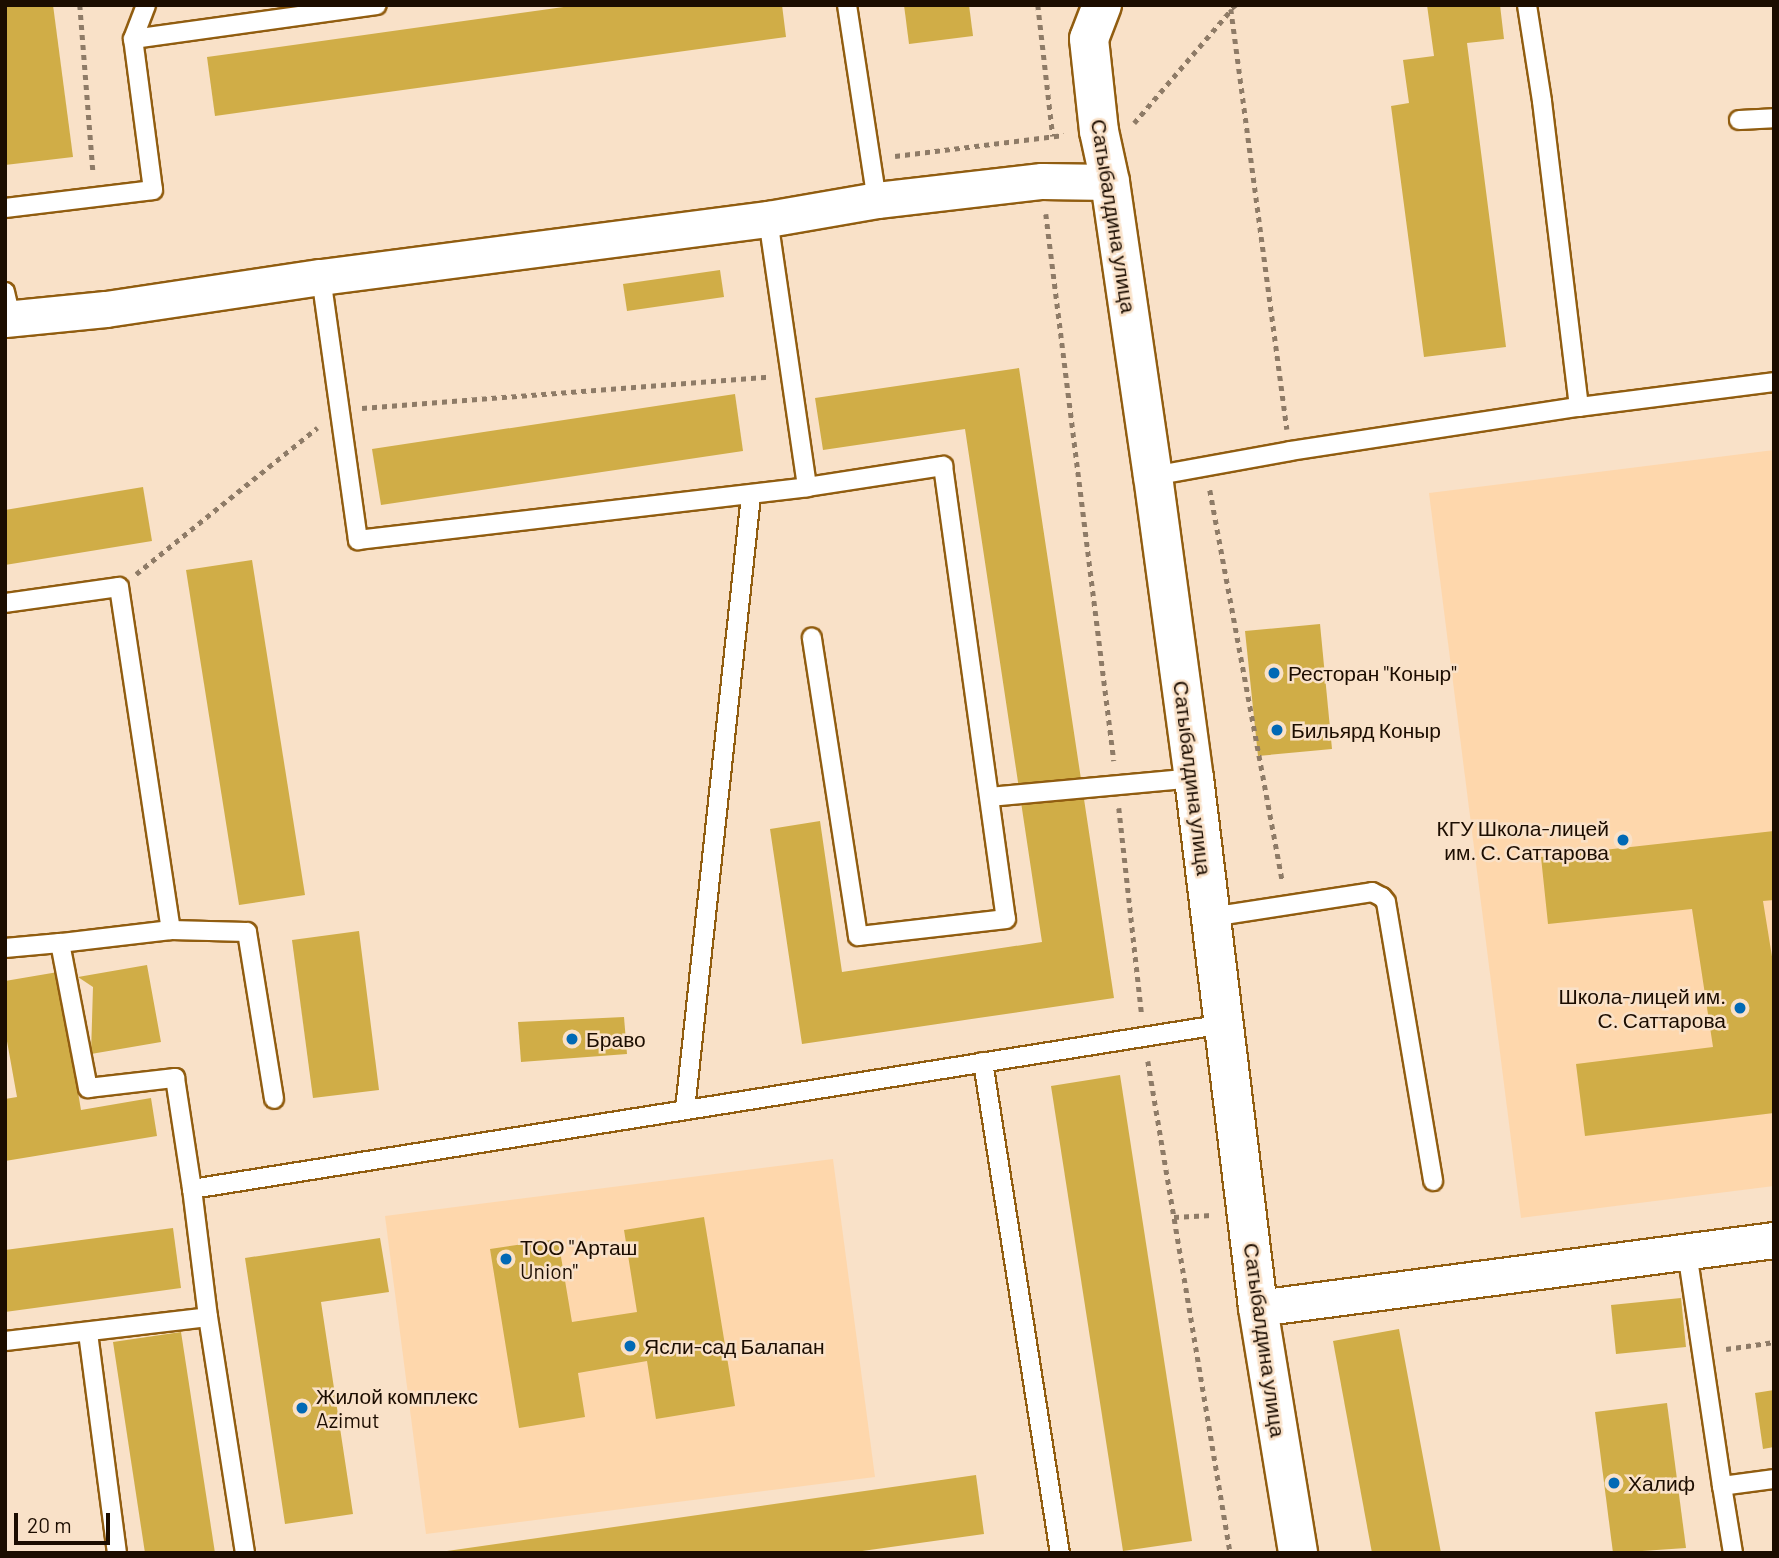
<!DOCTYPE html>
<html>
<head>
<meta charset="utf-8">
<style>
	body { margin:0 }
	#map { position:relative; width:1779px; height:1558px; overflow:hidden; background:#f9e1c8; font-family:Barlow,sans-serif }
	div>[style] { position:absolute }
	.built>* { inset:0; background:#fed7ac }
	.building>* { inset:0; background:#d0ad47 }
	.path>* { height:4.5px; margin-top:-2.25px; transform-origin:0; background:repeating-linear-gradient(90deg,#8e7b67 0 5px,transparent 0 10px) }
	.roads { filter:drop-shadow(2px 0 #915d10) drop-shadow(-2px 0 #915d10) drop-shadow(0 2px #915d10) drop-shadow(0 -2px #915d10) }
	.service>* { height:18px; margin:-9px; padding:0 9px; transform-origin:9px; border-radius:9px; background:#fff }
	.minor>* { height:35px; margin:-17.5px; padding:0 17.5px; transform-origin:17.5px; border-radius:17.5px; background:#fff }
	.tertiary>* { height:38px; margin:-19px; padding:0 19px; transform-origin:19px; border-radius:19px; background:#fff }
	.dots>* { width:19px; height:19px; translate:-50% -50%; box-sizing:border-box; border:4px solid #f9e1c8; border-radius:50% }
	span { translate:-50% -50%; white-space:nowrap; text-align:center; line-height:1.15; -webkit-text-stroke:5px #f9e1c8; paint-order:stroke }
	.street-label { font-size:21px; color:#1c0d00 }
	.poi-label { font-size:21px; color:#1c0d00 }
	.left { translate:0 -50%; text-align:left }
	.right { translate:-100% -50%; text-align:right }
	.frame { position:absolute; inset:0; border:7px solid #1c0d00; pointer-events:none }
	.scale { position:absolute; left:14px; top:1513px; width:96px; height:32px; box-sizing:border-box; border:4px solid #1c0d00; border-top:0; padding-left:9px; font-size:21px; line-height:24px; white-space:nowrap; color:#1c0d00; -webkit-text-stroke:5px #f9e1c8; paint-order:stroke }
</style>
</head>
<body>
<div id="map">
	<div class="built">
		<div style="clip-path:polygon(1774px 450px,1774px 1186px,1521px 1218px,1429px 493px)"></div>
		<div style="clip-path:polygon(833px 1159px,875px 1477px,426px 1534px,385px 1216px)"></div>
	</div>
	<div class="building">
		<div style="clip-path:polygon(5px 5px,53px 5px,73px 157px,5px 165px)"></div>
		<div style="clip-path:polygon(578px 5px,782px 5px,786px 37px,215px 116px,207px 57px)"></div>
		<div style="clip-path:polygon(904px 5px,969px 5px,973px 36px,909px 44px)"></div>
		<div style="clip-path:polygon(1427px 5px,1500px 5px,1504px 39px,1467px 43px,1506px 347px,1424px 357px,1391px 106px,1409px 103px,1403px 60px,1434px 56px)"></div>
		<div style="clip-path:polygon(720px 270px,724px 297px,627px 311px,623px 284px)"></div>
		<div style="clip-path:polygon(1019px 368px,1114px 998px,802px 1044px,770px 829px,820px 821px,842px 972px,1042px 942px,965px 429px,823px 450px,815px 398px)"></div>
		<div style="clip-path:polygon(735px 394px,743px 451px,381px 505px,372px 449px)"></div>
		<div style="clip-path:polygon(143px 487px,152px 541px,5px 565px,5px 510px)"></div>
		<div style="clip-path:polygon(252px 560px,305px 895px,239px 905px,186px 570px)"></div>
		<div style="clip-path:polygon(1320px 624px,1332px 749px,1258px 756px,1245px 631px)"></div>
		<div style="clip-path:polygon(1774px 831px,1774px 900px,1763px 901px,1774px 969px,1774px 1113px,1585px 1136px,1576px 1064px,1713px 1047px,1692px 909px,1548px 924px,1541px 857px)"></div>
		<div style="clip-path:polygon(359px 931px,379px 1090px,313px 1098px,292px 940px)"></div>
		<div style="clip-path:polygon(147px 965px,161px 1042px,91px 1054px,93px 987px,78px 977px)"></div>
		<div style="clip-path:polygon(58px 972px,81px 1110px,151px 1098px,157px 1136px,5px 1161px,5px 1099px,17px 1097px,5px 1030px,5px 981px)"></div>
		<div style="clip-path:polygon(624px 1017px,627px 1054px,521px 1062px,518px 1022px)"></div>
		<div style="clip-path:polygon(1120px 1075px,1192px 1541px,1123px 1551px,1051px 1086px)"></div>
		<div style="clip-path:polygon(704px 1217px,735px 1406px,656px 1419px,647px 1361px,578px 1373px,585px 1417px,519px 1428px,490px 1249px,558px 1239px,572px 1322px,637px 1312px,624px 1230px)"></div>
		<div style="clip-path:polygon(173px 1228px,181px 1288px,5px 1312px,5px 1250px)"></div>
		<div style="clip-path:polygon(380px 1238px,389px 1292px,321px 1302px,353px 1514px,285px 1524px,245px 1258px)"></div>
		<div style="clip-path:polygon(1681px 1298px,1686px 1347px,1616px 1354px,1611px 1305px)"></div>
		<div style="clip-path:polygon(1399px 1329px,1441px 1553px,1372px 1553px,1333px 1341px)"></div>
		<div style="clip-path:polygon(181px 1332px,215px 1553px,145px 1553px,113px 1342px)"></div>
		<div style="clip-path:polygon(1774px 1390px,1774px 1447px,1763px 1449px,1755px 1393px)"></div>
		<div style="clip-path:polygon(1667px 1403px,1686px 1548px,1613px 1553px,1595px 1412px)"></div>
		<div style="clip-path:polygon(976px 1475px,984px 1534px,848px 1553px,433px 1553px)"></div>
	</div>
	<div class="path">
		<div style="left:80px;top:5px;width:168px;rotate:85.5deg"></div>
		<div style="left:1038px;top:5px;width:132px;rotate:83.5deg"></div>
		<div style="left:1236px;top:5px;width:6px;rotate:141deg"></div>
		<div style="left:1231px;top:9px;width:424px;rotate:82.4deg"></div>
		<div style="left:1134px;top:123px;width:149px;rotate:-49.4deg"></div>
		<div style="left:895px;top:156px;width:170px;rotate:-7.1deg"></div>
		<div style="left:1046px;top:214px;width:551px;rotate:82.91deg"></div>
		<div style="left:362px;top:408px;width:407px;rotate:-4.4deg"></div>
		<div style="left:1210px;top:490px;width:397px;rotate:79.5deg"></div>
		<div style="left:136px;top:574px;width:233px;rotate:-38.9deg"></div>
		<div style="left:1119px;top:808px;width:208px;rotate:83.7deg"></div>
		<div style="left:1148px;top:1061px;width:499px;rotate:80.5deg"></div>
		<div style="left:1174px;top:1217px;width:38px;rotate:-3deg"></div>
		<div style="left:1726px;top:1349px;width:49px;rotate:-8.3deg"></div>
	</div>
	<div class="roads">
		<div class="service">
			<div style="left:847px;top:5px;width:197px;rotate:81.3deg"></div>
			<div style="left:133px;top:39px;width:36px;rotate:-69deg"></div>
			<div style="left:1739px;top:120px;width:35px;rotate:-3deg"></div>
			<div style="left:5px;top:208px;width:149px;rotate:-6.9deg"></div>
			<div style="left:153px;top:190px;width:152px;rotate:-97.5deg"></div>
			<div style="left:133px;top:39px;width:246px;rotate:-7.9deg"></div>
			<div style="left:768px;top:219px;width:271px;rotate:81.7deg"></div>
			<div style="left:807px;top:487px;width:138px;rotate:-8.8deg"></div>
			<div style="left:943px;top:466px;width:457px;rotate:82.1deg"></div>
			<div style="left:1006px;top:919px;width:149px;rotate:173.4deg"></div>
			<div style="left:858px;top:936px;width:302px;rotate:-98.8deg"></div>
			<div style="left:321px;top:277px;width:266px;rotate:82deg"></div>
			<div style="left:358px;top:540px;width:452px;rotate:-6.7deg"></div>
			<div style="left:5px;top:292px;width:28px;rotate:77deg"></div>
			<div style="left:1579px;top:407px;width:197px;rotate:-7.3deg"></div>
			<div style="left:1153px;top:476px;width:139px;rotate:-10.3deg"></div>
			<div style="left:1290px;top:451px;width:292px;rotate:-8.7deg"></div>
			<div style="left:1579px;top:407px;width:308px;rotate:-96.9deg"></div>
			<div style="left:1542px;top:101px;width:97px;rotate:-98.9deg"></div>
			<div style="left:5px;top:603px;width:115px;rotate:-8deg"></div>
			<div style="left:119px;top:587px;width:347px;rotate:81.4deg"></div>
			<div style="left:171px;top:930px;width:112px;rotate:173.3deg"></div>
			<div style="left:990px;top:797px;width:205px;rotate:-5.3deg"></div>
			<div style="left:1211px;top:917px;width:163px;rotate:-8.8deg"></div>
			<div style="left:1372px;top:892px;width:11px;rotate:27deg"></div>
			<div style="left:1382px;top:897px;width:6px;rotate:51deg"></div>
			<div style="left:1386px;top:902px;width:283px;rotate:80.4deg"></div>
			<div style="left:171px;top:930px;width:76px;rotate:1.5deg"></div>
			<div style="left:247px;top:932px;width:169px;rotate:80.8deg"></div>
			<div style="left:5px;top:948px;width:55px;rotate:-5.2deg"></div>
			<div style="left:60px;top:943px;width:148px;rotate:79.1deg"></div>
			<div style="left:88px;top:1088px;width:88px;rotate:-6.6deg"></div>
			<div style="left:175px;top:1078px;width:112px;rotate:81.3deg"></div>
			<div style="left:983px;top:1062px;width:497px;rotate:81.1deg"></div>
			<div style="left:685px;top:1110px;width:619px;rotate:-83.87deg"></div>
			<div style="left:1687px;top:1252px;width:237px;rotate:81.5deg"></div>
			<div style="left:88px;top:1333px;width:222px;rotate:82.5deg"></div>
			<div style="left:5px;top:1341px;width:204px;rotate:-6.7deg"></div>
			<div style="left:245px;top:1553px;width:239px;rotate:-98.9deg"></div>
			<div style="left:208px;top:1317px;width:129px;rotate:-97.1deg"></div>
			<div style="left:192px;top:1189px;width:1046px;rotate:-9.08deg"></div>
			<div style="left:1733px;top:1553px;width:68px;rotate:-99.3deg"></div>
			<div style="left:1722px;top:1486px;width:52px;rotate:-7.7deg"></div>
		</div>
		<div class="minor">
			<div style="left:5px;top:319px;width:101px;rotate:-5.7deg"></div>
			<div style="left:106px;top:309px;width:217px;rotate:-8.5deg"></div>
			<div style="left:321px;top:277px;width:451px;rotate:-7.4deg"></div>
			<div style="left:768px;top:219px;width:111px;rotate:-9.9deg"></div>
			<div style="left:877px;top:200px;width:166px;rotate:-6.6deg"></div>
			<div style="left:1042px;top:181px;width:68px;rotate:0.8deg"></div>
			<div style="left:1258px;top:1308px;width:520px;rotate:-7.51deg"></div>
		</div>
		<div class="tertiary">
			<div style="left:1102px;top:5px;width:36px;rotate:111deg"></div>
			<div style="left:1089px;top:39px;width:93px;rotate:83.8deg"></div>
			<div style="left:1099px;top:131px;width:52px;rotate:77.8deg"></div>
			<div style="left:1110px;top:182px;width:297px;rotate:81.7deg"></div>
			<div style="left:1153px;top:476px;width:305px;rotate:82.3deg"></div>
			<div style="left:1194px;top:778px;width:534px;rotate:83.11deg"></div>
			<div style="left:1258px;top:1308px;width:248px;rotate:80.7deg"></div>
		</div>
	</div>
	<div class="dots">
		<div style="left:1274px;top:673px;background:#0169b5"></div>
		<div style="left:1277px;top:730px;background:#0169b5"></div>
		<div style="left:1623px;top:840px;background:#0169b5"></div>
		<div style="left:1740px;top:1008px;background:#0169b5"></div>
		<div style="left:572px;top:1039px;background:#0169b5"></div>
		<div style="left:506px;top:1259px;background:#0169b5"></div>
		<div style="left:630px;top:1346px;background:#0169b5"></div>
		<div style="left:302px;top:1408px;background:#0169b5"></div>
		<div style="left:1614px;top:1483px;background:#0169b5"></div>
	</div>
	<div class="street-label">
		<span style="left:1114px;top:216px;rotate:81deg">Сатыбалдина улица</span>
		<span style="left:1193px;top:778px;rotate:83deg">Сатыбалдина улица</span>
		<span style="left:1265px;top:1340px;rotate:82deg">Сатыбалдина улица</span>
	</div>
	<div class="poi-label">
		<span class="left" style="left:1288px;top:673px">Ресторан "Коныр"</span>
		<span class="left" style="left:1291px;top:730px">Бильярд Коныр</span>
		<span class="right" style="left:1609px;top:840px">КГУ Школа-лицей<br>им. С. Саттарова</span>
		<span class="right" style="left:1726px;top:1008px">Школа-лицей им.<br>С. Саттарова</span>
		<span class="left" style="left:586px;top:1039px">Браво</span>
		<span class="left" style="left:520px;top:1259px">ТОО "Арташ<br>Union"</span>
		<span class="left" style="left:644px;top:1346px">Ясли-сад Балапан</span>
		<span class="left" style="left:316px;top:1408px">Жилой комплекс<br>Azimut</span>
		<span class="left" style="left:1628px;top:1483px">Халиф</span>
	</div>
	<div class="frame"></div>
	<div class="scale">20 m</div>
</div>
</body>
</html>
